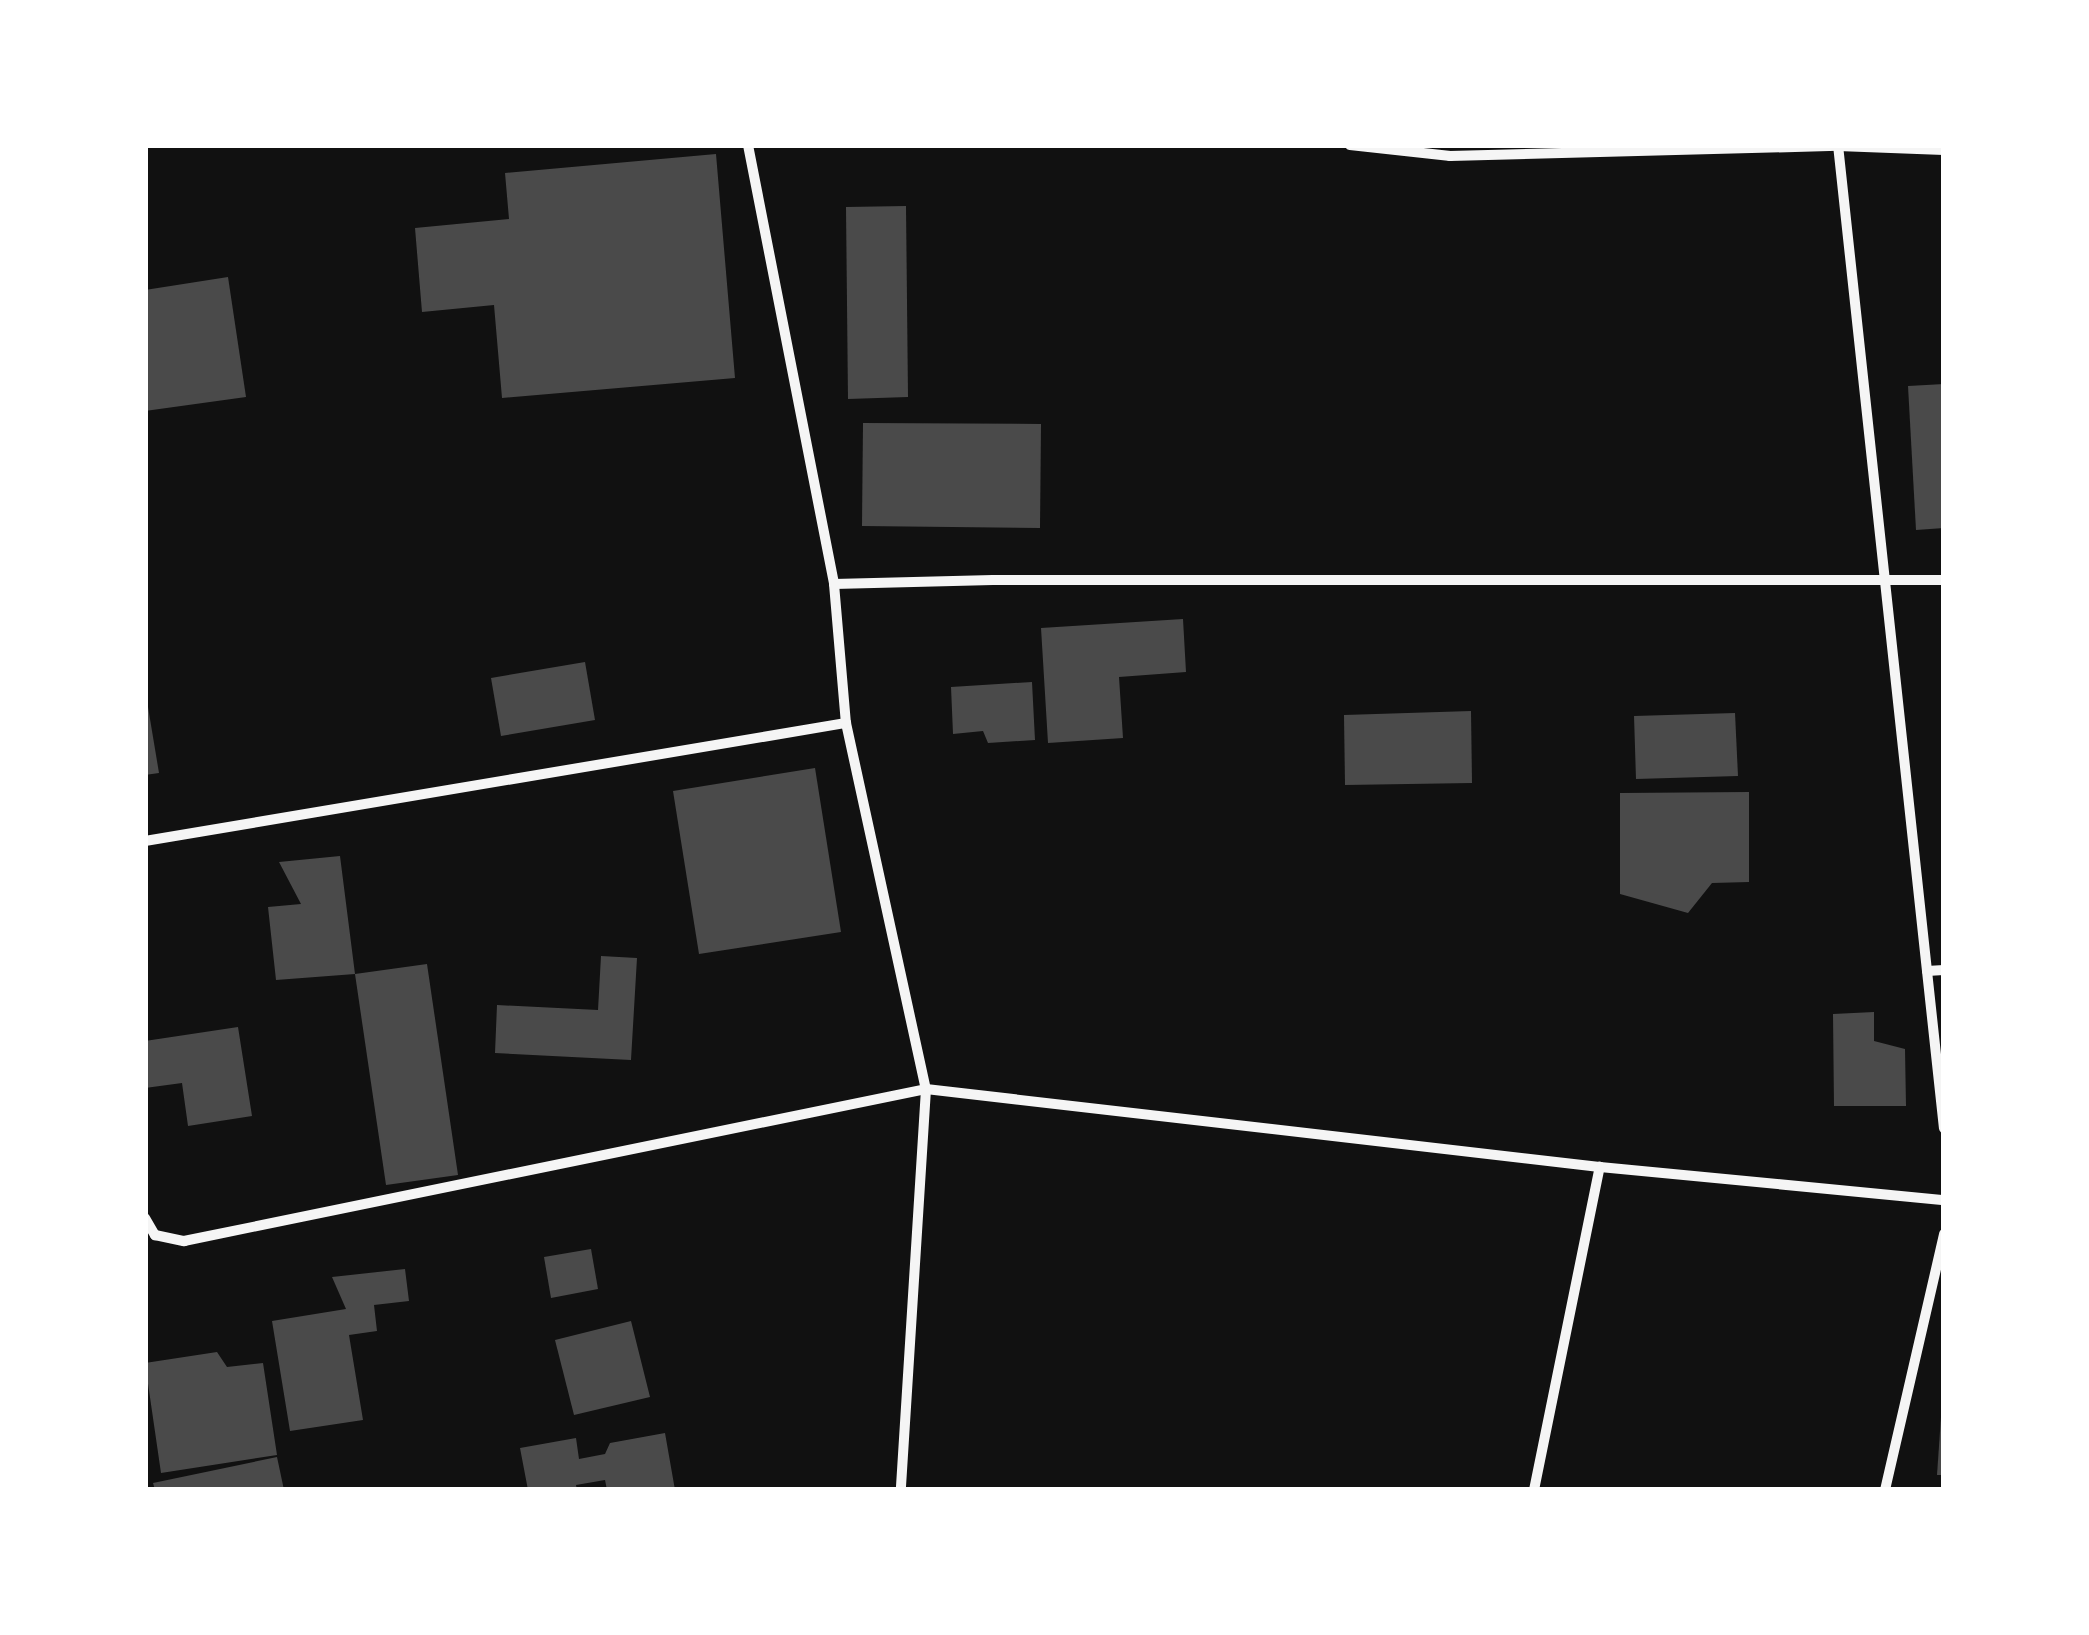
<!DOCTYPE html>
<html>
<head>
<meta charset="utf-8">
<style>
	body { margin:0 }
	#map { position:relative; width:2089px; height:1635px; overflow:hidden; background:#111; font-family:Rubik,sans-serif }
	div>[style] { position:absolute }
	.building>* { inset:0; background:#4a4a4a }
	.minor>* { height:10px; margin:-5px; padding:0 5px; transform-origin:5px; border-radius:5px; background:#f5f5f5 }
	span { translate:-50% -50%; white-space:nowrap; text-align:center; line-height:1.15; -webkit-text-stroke:8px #fff; paint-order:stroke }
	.frame { position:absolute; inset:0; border:148px solid #fff; pointer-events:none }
</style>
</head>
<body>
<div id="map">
	<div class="building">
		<div style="clip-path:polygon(716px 154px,735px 378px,502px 398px,494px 305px,422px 312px,415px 228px,509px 219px,505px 173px)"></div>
		<div style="clip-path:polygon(906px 206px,908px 397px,848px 399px,846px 207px)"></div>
		<div style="clip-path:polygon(228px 277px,246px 397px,145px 411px,145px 290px)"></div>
		<div style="clip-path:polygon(1944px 384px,1944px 528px,1916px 530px,1908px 386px)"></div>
		<div style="clip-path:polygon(863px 423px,1041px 424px,1040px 528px,862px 526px)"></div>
		<div style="clip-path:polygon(1183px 619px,1186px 672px,1119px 677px,1123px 738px,1048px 743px,1041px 628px)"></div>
		<div style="clip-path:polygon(585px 662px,595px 720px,501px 736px,491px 678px)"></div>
		<div style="clip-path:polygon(1032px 682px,1035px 740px,988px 743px,983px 731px,953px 734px,951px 687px)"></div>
		<div style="clip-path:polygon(145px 689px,159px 773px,145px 775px)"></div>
		<div style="clip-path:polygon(1471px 711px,1472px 783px,1345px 785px,1344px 715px)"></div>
		<div style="clip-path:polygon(1735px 713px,1738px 776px,1636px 779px,1634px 716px)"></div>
		<div style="clip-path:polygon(815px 768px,841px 932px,699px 954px,673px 791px)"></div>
		<div style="clip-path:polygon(1749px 792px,1749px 882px,1712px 883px,1688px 913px,1620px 894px,1620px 793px)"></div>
		<div style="clip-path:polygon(340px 856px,355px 974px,276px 980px,268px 907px,301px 904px,279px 862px)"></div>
		<div style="clip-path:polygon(601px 956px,637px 958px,631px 1060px,495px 1053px,497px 1005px,598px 1010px)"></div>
		<div style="clip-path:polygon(427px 964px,458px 1175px,386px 1185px,355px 974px)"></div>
		<div style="clip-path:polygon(1874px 1012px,1874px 1041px,1905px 1049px,1906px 1106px,1834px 1106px,1833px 1014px)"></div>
		<div style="clip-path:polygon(238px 1027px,252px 1116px,188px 1126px,182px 1083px,145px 1088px,145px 1041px)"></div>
		<div style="clip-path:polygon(591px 1249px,598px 1289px,551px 1298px,544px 1257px)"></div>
		<div style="clip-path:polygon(405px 1269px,409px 1301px,374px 1305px,377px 1331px,349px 1335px,363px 1420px,290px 1431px,272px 1321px,346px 1309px,332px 1277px)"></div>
		<div style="clip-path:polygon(631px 1321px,650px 1397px,574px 1415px,555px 1340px)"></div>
		<div style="clip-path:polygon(217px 1352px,227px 1367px,263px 1363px,277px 1455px,161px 1473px,145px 1363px)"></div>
		<div style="clip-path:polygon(1941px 1417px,1944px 1417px,1944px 1475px,1937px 1475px)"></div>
		<div style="clip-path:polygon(665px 1433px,675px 1490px,607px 1490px,605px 1480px,576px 1485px,577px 1490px,528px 1490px,520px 1448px,576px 1438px,579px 1459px,605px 1454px,610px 1443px)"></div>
		<div style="clip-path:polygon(277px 1457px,284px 1490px,155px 1490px,153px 1483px)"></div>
	</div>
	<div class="minor">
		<div style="left:748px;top:145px;width:447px;rotate:78.9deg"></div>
		<div style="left:834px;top:584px;width:140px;rotate:85.1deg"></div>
		<div style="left:846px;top:723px;width:375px;rotate:77.7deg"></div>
		<div style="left:926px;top:1089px;width:402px;rotate:93.6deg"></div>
		<div style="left:1350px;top:145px;width:101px;rotate:6.3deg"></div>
		<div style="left:1450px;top:156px;width:388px;rotate:-1.5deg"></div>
		<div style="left:1838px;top:146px;width:106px;rotate:2.2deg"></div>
		<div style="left:1838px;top:145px;width:989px;rotate:83.85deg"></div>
		<div style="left:834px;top:584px;width:159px;rotate:-1.4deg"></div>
		<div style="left:993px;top:580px;width:951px"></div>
		<div style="left:145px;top:841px;width:711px;rotate:-9.56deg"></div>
		<div style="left:1927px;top:971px;width:17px;rotate:-3deg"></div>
		<div style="left:145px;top:1218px;width:20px;rotate:60deg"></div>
		<div style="left:155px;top:1235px;width:30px;rotate:12deg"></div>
		<div style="left:184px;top:1241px;width:757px;rotate:-11.58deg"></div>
		<div style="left:926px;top:1089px;width:678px;rotate:6.6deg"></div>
		<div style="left:1600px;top:1167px;width:346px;rotate:5.5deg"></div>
		<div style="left:1534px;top:1490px;width:330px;rotate:-78.5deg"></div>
		<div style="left:1885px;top:1490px;width:263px;rotate:-77deg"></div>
	</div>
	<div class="frame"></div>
</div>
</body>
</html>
